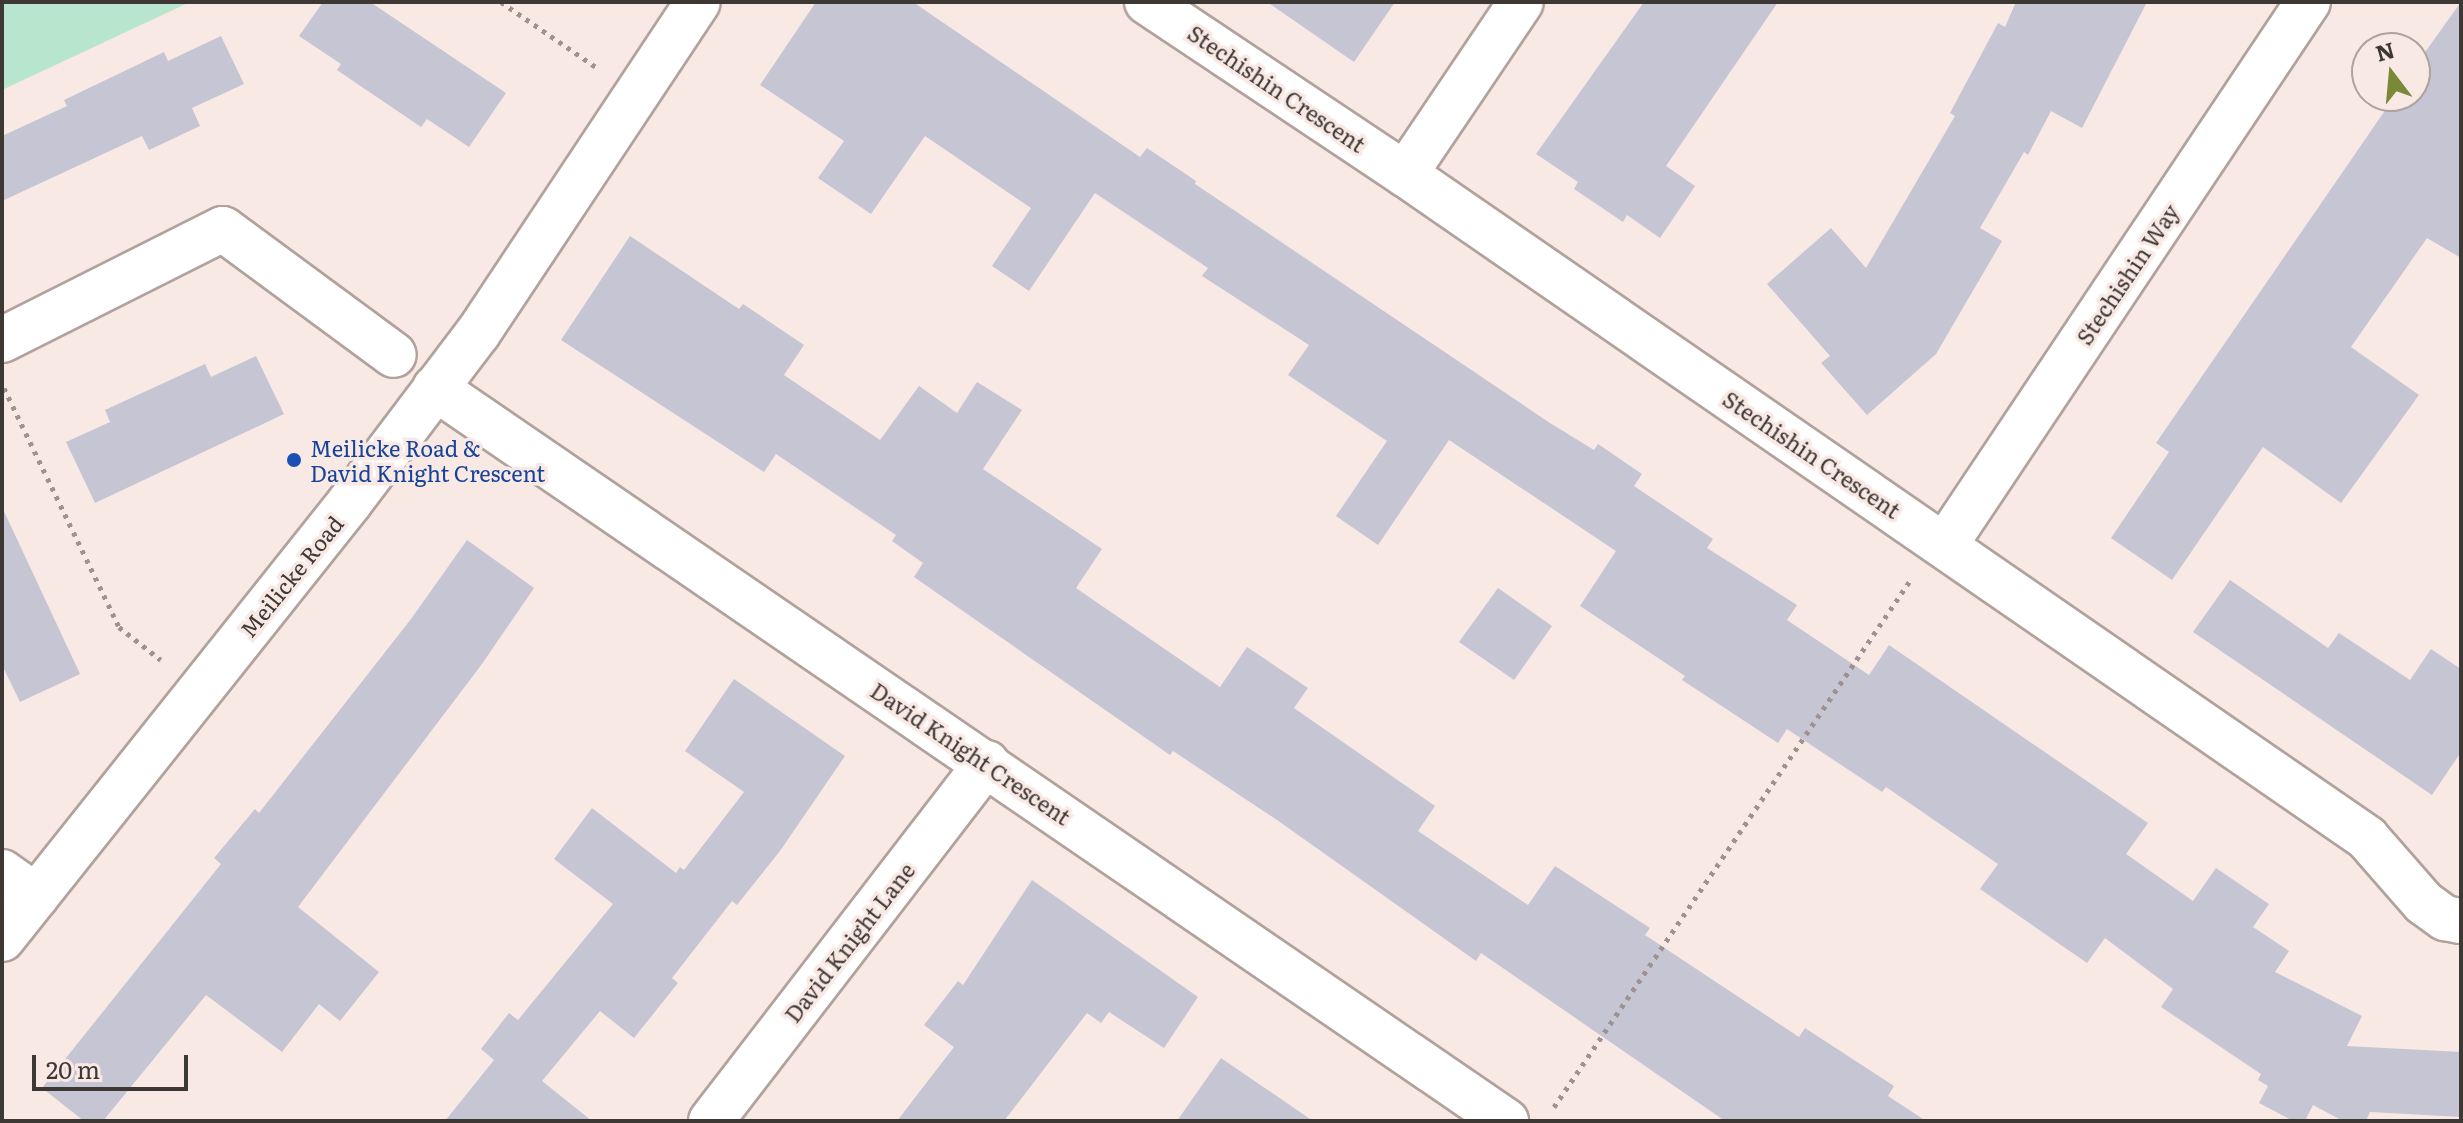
<!DOCTYPE html>
<html>
<head>
<meta charset="utf-8">
<style>
	body { margin:0 }
	#map { position:relative; width:2463px; height:1123px; overflow:hidden; background:#f9e9e4; font-family:Literata,serif }
	div>[style] { position:absolute }
	.green>* { inset:0; background:#b7e5ce }
	.building>* { inset:0; background:#c6c5d3 }
	.path>* { height:5px; margin-top:-2.5px; transform-origin:0; background:repeating-linear-gradient(90deg,#9d928e 0 4px,transparent 0 10px) }
	.roads { filter:drop-shadow(2px 0 #b1a29d) drop-shadow(-2px 0 #b1a29d) drop-shadow(0 2px #b1a29d) drop-shadow(0 -2px #b1a29d) }
	.minor>* { height:44px; margin:-22px; padding:0 22px; transform-origin:22px; border-radius:22px; background:#fff }
	.tertiary>* { height:44px; margin:-22px; padding:0 22px; transform-origin:22px; border-radius:22px; background:#fff }
	.dots>* { width:22px; height:22px; translate:-50% -50%; box-sizing:border-box; border:4px solid #f9e9e4; border-radius:50% }
	span { translate:-50% -50%; white-space:nowrap; text-align:center; line-height:1.15; -webkit-text-stroke:7px #f9e9e4; paint-order:stroke }
	.street-label { font-size:22px; color:#3e3835 }
	.transit-label { font-size:22px; color:#164399 }
	.left { translate:0 -50%; text-align:left }
	.frame { position:absolute; inset:0; border:4px solid #3e3835; pointer-events:none }
	.north { position:absolute; left:2351px; top:32px; width:80px; height:80px; box-sizing:border-box; background:#f9e9e4; border:2px solid #aea29e; border-radius:50%; rotate:344deg; font-size:22px; font-weight:700; line-height:32px; text-align:center; color:#3e3835 }
	.north::after { content:''; display:block; margin:auto; width:28px; height:36px; background:#798937; clip-path:polygon(50% 0,100% 100%,50% 72%,0 100%) }
	.scale { position:absolute; left:32px; top:1055px; width:156px; height:36px; box-sizing:border-box; border:4px solid #3e3835; border-top:0; padding-left:10px; font-size:24px; line-height:28px; white-space:nowrap; color:#3e3835; -webkit-text-stroke:6px #f9e9e4; paint-order:stroke }
</style>
</head>
<body>
<div id="map">
	<div class="green">
		<div style="clip-path:polygon(2px 2px,190px 2px,2px 90px)"></div>
	</div>
	<div class="building">
		<div style="clip-path:polygon(323px 2px,370px 2px,506px 93px,469px 147px,427px 119px,421px 127px,337px 70px,341px 64px,299px 36px)"></div>
		<div style="clip-path:polygon(816px 2px,913px 2px,1140px 157px,1147px 148px,1196px 181px,1195px 184px,1550px 423px,1594px 450px,1598px 444px,1642px 474px,1634px 486px,1713px 539px,1707px 548px,1797px 605px,1787px 620px,1869px 675px,1889px 645px,2148px 823px,2126px 854px,2193px 901px,2216px 868px,2269px 904px,2253px 927px,2289px 951px,2275px 972px,2362px 1016px,2347px 1046px,2461px 1052px,2461px 1117px,2370px 1112px,2366px 1121px,2343px 1121px,2313px 1105px,2305px 1121px,2293px 1121px,2259px 1103px,2268px 1086px,2258px 1080px,2261px 1074px,2161px 1007px,2173px 989px,2105px 938px,2087px 963px,1980px 889px,1998px 864px,1886px 787px,1882px 792px,1787px 729px,1778px 743px,1682px 680px,1685px 676px,1580px 606px,1616px 551px,1449px 440px,1378px 545px,1336px 516px,1387px 441px,1288px 375px,1309px 345px,1202px 276px,1208px 268px,1095px 193px,1029px 291px,992px 266px,1031px 208px,925px 136px,871px 214px,818px 178px,844px 141px,760px 85px)"></div>
		<div style="clip-path:polygon(1267px 2px,1395px 2px,1354px 62px)"></div>
		<div style="clip-path:polygon(1644px 2px,1778px 2px,1666px 166px,1695px 186px,1660px 238px,1627px 215px,1623px 222px,1574px 189px,1578px 182px,1536px 154px)"></div>
		<div style="clip-path:polygon(2016px 2px,2147px 2px,2082px 128px,2051px 111px,2028px 155px,2024px 152px,1980px 228px,2002px 241px,1936px 354px,1867px 415px,1821px 363px,1830px 356px,1767px 284px,1831px 228px,1866px 268px,1955px 116px,1950px 113px,1998px 23px,2005px 27px)"></div>
		<div style="clip-path:polygon(2461px 2px,2461px 258px,2427px 238px,2351px 347px,2419px 395px,2341px 503px,2263px 447px,2172px 580px,2111px 538px,2169px 452px,2156px 443px,2395px 96px,2415px 96px,2415px 66px)"></div>
		<div style="clip-path:polygon(221px 36px,244px 84px,192px 108px,200px 126px,149px 150px,142px 136px,2px 201px,2px 136px,67px 106px,64px 100px,164px 52px,168px 61px)"></div>
		<div style="clip-path:polygon(630px 236px,739px 309px,743px 304px,804px 345px,784px 375px,880px 440px,919px 386px,957px 413px,977px 382px,1022px 410px,983px 469px,1102px 549px,1076px 588px,1220px 687px,1247px 647px,1308px 688px,1294px 708px,1435px 806px,1418px 831px,1528px 905px,1555px 866px,1650px 928px,1645px 935px,1799px 1037px,1805px 1028px,1894px 1086px,1888px 1096px,1926px 1121px,1725px 1121px,1481px 953px,1476px 961px,1277px 820px,1173px 751px,1170px 755px,914px 577px,923px 563px,892px 541px,896px 535px,776px 454px,764px 472px,561px 340px)"></div>
		<div style="clip-path:polygon(256px 356px,284px 414px,95px 503px,66px 442px,110px 422px,105px 410px,205px 364px,211px 377px)"></div>
		<div style="clip-path:polygon(2px 507px,80px 674px,20px 702px,2px 665px)"></div>
		<div style="clip-path:polygon(467px 540px,534px 588px,482px 664px,298px 907px,379px 972px,340px 1021px,319px 1004px,282px 1052px,206px 995px,103px 1121px,84px 1121px,42px 1088px,221px 864px,214px 858px,255px 809px,259px 813px,411px 619px)"></div>
		<div style="clip-path:polygon(2230px 580px,2328px 648px,2339px 633px,2410px 680px,2431px 649px,2461px 669px,2461px 752px,2432px 795px,2193px 632px)"></div>
		<div style="clip-path:polygon(1498px 588px,1552px 626px,1514px 680px,1459px 642px)"></div>
		<div style="clip-path:polygon(734px 679px,845px 756px,780px 851px,737px 905px,732px 901px,672px 978px,678px 983px,634px 1038px,600px 1011px,542px 1081px,592px 1121px,445px 1121px,494px 1060px,481px 1049px,509px 1013px,518px 1020px,613px 904px,554px 859px,592px 808px,676px 873px,680px 867px,684px 870px,744px 792px,685px 751px)"></div>
		<div style="clip-path:polygon(1032px 880px,1198px 997px,1164px 1048px,1109px 1012px,1101px 1023px,1087px 1013px,1004px 1121px,897px 1121px,954px 1047px,924px 1025px,958px 981px,963px 985px)"></div>
		<div style="clip-path:polygon(1221px 1058px,1313px 1121px,1177px 1121px)"></div>
	</div>
	<div class="path">
		<div style="left:501px;top:2px;width:115px;rotate:34.4deg"></div>
		<div style="left:4px;top:388px;width:265px;rotate:64.3deg"></div>
		<div style="left:119px;top:627px;width:53px;rotate:38.2deg"></div>
		<div style="left:1554px;top:1107px;width:634px;rotate:-55.93deg"></div>
	</div>
	<div class="roads">
		<div class="minor">
			<div style="left:1147px;top:2px;width:310px;rotate:33.7deg"></div>
			<div style="left:1405px;top:174px;width:1169px;rotate:34.61deg"></div>
			<div style="left:2367px;top:838px;width:86px;rotate:48.8deg"></div>
			<div style="left:2424px;top:903px;width:26px;rotate:36deg"></div>
			<div style="left:2445px;top:918px;width:16px;rotate:11deg"></div>
			<div style="left:1405px;top:174px;width:207px;rotate:-56deg"></div>
			<div style="left:2px;top:340px;width:247px;rotate:-26.7deg"></div>
			<div style="left:223px;top:229px;width:212px;rotate:36.4deg"></div>
			<div style="left:435px;top:388px;width:1298px;rotate:34.39deg"></div>
			<div style="left:1945px;top:545px;width:653px;rotate:-56.24deg"></div>
			<div style="left:2px;top:872px;width:42px;rotate:35.2deg"></div>
			<div style="left:711px;top:1121px;width:452px;rotate:-52.4deg"></div>
		</div>
		<div class="tertiary">
			<div style="left:2px;top:939px;width:559px;rotate:-51.47deg"></div>
			<div style="left:350px;top:502px;width:212px;rotate:-52.9deg"></div>
			<div style="left:478px;top:333px;width:397px;rotate:-56.4deg"></div>
		</div>
	</div>
	<div class="dots">
		<div style="left:294px;top:460px;background:#1a4fb4"></div>
	</div>
	<div class="street-label">
		<span style="left:1277px;top:88px;rotate:34deg">Stechishin Crescent</span>
		<span style="left:2127px;top:274px;rotate:-56deg">Stechishin Way</span>
		<span style="left:1812px;top:454px;rotate:34deg">Stechishin Crescent</span>
		<span style="left:291px;top:576px;rotate:-51deg">Meilicke Road</span>
		<span style="left:971px;top:753px;rotate:34deg">David Knight Crescent</span>
		<span style="left:849px;top:942px;rotate:-52deg">David Knight Lane</span>
	</div>
	<div class="transit-label">
		<span class="left" style="left:310px;top:460px">Meilicke Road &amp;<br>David Knight Crescent</span>
	</div>
	<div class="frame"></div>
	<div class="north">N</div>
	<div class="scale">20 m</div>
</div>
</body>
</html>
